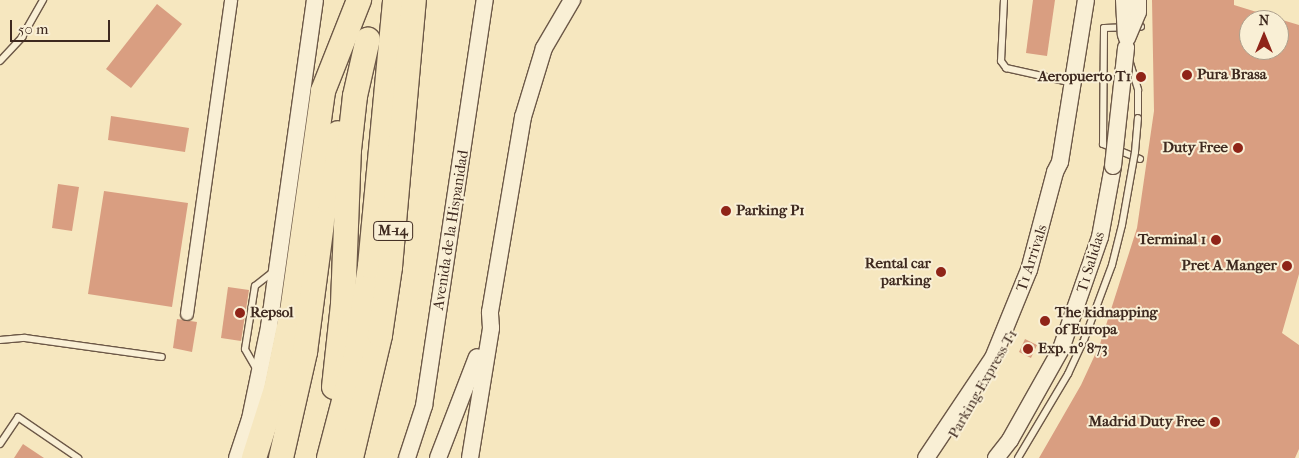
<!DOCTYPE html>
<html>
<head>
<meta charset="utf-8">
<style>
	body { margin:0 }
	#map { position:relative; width:1299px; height:458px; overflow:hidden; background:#f6e7bf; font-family:"IM FELL French Canon",serif }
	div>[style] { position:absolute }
	.building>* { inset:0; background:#d99e81 }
	.roads { filter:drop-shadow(1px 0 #6c5847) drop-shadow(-1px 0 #6c5847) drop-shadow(0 1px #6c5847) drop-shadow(0 -1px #6c5847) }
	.service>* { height:6px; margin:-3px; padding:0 3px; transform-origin:3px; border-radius:3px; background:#f9efd5 }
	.minor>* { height:12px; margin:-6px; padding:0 6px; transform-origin:6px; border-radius:6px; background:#f9efd5 }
	.tertiary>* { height:16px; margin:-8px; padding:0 8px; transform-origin:8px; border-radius:8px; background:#f9efd5 }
	.motorway>* { height:24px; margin:-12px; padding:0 12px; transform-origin:12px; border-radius:12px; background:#f6e7bf }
	.bridges { filter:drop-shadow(1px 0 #6c5847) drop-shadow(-1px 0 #6c5847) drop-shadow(0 1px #6c5847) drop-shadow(0 -1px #6c5847) }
	.service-bridge>* { height:6px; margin:-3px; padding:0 3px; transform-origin:3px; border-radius:3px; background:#f9efd5 }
	.tertiary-bridge>* { height:16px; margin:-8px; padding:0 8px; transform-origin:8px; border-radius:8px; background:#f9efd5 }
	.dots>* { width:14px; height:14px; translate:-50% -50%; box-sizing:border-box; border:2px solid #f9efd5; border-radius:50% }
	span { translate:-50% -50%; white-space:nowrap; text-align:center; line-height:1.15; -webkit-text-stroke:4px #f9efd5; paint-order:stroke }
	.shield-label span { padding:1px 4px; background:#f9efd5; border:1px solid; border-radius:4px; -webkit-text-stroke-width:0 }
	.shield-label { font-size:14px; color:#3e291f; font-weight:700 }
	.poi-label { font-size:15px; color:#3e291f; font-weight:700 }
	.left { translate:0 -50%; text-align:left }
	.right { translate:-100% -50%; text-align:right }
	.street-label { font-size:15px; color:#3e291f }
	.north { position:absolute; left:1239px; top:10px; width:50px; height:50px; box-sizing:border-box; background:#f9efd5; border:1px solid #aea08c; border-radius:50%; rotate:0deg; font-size:14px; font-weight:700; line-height:20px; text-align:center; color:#3e291f }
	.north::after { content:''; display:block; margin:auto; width:18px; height:22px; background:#8f2418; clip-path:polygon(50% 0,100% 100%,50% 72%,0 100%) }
	.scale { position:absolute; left:10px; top:20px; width:100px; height:22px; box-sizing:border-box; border:2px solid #3e291f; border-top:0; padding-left:6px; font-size:15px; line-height:18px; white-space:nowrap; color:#3e291f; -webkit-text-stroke:4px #f9efd5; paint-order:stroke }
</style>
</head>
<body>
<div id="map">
	<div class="building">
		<div style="clip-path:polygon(1033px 0,1055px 0,1047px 56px,1026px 53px)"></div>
		<div style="clip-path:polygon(1152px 0,1234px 0,1234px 5px,1273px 17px,1273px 20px,1249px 20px,1249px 50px,1279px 50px,1279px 19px,1299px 25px,1299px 274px,1282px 333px,1299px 345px,1299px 449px,1295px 458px,1039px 458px,1081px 385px,1100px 344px,1137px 228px,1154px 111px)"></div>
		<div style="clip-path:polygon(157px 4px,182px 24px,131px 88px,106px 69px)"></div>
		<div style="clip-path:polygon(111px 116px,189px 128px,185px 152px,108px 140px)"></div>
		<div style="clip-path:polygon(58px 184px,79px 187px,72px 231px,52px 228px)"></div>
		<div style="clip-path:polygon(104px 191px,188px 203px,172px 307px,88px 294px)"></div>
		<div style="clip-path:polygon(228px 287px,249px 290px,241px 341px,221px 338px)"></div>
		<div style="clip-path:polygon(177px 319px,197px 322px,192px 352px,173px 348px)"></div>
		<div style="clip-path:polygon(1025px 339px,1037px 345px,1031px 358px,1019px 352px)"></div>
		<div style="clip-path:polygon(23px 444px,44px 458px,14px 458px)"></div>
	</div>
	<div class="roads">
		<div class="service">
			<div style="left:1004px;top:0;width:61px;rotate:92.8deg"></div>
			<div style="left:1001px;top:61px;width:9px;rotate:54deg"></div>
			<div style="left:1006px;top:68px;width:69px;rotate:12.6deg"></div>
			<div style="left:0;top:61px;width:33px;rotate:-47deg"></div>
			<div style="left:22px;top:37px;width:43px;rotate:-60.4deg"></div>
			<div style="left:1130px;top:63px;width:28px;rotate:73deg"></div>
			<div style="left:1138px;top:90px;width:28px;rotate:90deg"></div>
			<div style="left:1140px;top:159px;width:40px;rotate:-158deg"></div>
			<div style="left:1103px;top:144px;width:116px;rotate:-89.5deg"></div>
			<div style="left:1104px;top:28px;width:37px;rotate:-2deg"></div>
			<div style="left:0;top:340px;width:25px;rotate:-5deg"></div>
			<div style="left:25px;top:338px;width:138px;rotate:7.9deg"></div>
			<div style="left:257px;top:370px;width:24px;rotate:-120deg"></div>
			<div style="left:245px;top:349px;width:64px;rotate:-81deg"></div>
			<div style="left:255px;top:286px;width:24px;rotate:-38deg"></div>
			<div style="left:0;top:444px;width:32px;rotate:-56deg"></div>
			<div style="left:18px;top:417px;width:73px;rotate:34.3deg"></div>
			<div style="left:1018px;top:458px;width:98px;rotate:-59.2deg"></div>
			<div style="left:1068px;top:374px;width:38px;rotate:-65deg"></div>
		</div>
		<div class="minor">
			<div style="left:187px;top:314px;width:317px;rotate:-82deg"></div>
		</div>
		<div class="tertiary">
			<div style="left:237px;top:458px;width:41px;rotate:-71.6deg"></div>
			<div style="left:250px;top:419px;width:94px;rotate:-78.3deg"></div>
			<div style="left:269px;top:327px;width:330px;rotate:-82deg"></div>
			<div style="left:407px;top:458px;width:55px;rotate:-71.9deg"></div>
			<div style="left:424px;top:406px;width:411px;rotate:-81.5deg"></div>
			<div style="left:438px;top:458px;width:108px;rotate:-68.9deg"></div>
			<div style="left:470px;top:458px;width:132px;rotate:-80.8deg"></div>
			<div style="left:491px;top:328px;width:16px;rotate:-94deg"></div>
			<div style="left:490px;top:312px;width:198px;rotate:-80.4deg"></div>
			<div style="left:523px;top:117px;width:72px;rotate:-73.1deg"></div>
			<div style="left:544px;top:48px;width:56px;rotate:-59.7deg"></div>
			<div style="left:926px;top:458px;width:120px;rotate:-56.2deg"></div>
			<div style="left:993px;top:358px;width:95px;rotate:-67.8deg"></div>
			<div style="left:1029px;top:270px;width:101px;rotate:-75.1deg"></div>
			<div style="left:1055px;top:172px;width:11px;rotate:-63deg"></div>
			<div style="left:1060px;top:162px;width:164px;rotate:-80.9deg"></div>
			<div style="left:996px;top:458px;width:23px;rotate:-52deg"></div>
			<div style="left:1010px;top:440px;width:104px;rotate:-60.7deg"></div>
			<div style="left:1061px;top:349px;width:119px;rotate:-70.8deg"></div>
			<div style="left:1100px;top:237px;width:72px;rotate:-79.6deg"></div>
		</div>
		<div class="motorway">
			<div style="left:323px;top:216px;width:84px;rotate:-79.8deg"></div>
			<div style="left:334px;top:387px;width:83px;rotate:-83.8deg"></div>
			<div style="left:343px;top:304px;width:154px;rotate:-87.8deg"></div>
			<div style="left:349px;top:150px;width:54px;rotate:-83.7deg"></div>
			<div style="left:355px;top:96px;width:58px;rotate:-77.2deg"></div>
			<div style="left:254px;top:458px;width:72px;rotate:-72.3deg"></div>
			<div style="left:276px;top:389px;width:79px;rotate:-78.3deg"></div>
			<div style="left:292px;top:312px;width:223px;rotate:-82deg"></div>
			<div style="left:323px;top:91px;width:98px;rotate:-68.4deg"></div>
			<div style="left:281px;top:458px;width:109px;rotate:-77.2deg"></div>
			<div style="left:305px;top:352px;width:130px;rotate:-82.5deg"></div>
			<div style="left:329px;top:458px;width:111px;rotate:-75.3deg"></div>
			<div style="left:357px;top:351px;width:86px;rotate:-81.3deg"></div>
			<div style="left:370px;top:266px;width:267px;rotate:-84.6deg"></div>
			<div style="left:351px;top:458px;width:126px;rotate:-76.7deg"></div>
			<div style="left:380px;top:335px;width:69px;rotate:-81.6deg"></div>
			<div style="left:390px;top:267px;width:268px;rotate:-84.9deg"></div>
		</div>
	</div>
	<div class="bridges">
		<div class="service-bridge">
			<div style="left:1084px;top:340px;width:80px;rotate:-69.5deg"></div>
			<div style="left:1112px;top:265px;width:41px;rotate:-76deg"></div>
			<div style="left:1122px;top:225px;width:74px;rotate:-79.9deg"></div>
			<div style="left:1135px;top:152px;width:34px;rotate:-85deg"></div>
		</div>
		<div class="tertiary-bridge">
			<div style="left:1124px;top:0;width:35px;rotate:87deg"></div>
			<div style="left:1127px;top:38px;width:28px;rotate:-67deg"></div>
			<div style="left:1138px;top:12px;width:12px;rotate:-90deg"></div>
			<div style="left:1113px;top:166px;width:119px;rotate:-83.7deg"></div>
		</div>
	</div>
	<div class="dots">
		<div style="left:1187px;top:75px;background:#8f2418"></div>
		<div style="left:1141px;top:77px;background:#8f2418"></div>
		<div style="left:1238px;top:148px;background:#8f2418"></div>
		<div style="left:726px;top:211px;background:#8f2418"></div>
		<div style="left:1216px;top:240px;background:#8f2418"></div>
		<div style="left:1287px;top:266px;background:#8f2418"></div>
		<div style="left:941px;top:272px;background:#8f2418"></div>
		<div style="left:240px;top:313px;background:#8f2418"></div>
		<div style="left:1045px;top:321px;background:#8f2418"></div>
		<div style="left:1028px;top:349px;background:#8f2418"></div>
		<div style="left:1215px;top:422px;background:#8f2418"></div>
	</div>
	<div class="shield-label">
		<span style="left:393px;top:231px">M-14</span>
	</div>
	<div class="poi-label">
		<span class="left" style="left:1197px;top:75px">Pura Brasa</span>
		<span class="right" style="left:1131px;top:77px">Aeropuerto T1</span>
		<span class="right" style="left:1228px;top:148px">Duty Free</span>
		<span class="left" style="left:736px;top:211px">Parking P1</span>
		<span class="right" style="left:1206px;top:240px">Terminal 1</span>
		<span class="right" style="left:931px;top:272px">Rental car<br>parking</span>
		<span class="right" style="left:1277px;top:266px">Pret A Manger</span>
		<span class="left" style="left:1055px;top:321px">The kidnapping<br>of Europa</span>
		<span class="left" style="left:250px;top:313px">Repsol</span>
		<span class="left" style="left:1038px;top:349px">Exp. nº 873</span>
		<span class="right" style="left:1205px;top:422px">Madrid Duty Free</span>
	</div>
	<div class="street-label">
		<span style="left:451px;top:230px;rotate:-81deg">Avenida de la Hispanidad</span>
		<span style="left:1032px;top:258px;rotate:-72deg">T1 Arrivals</span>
		<span style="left:1091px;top:262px;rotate:-73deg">T1 Salidas</span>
		<span style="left:983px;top:384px;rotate:-60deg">Parking Express T1</span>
	</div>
	<div class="north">N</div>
	<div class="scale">50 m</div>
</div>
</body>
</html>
